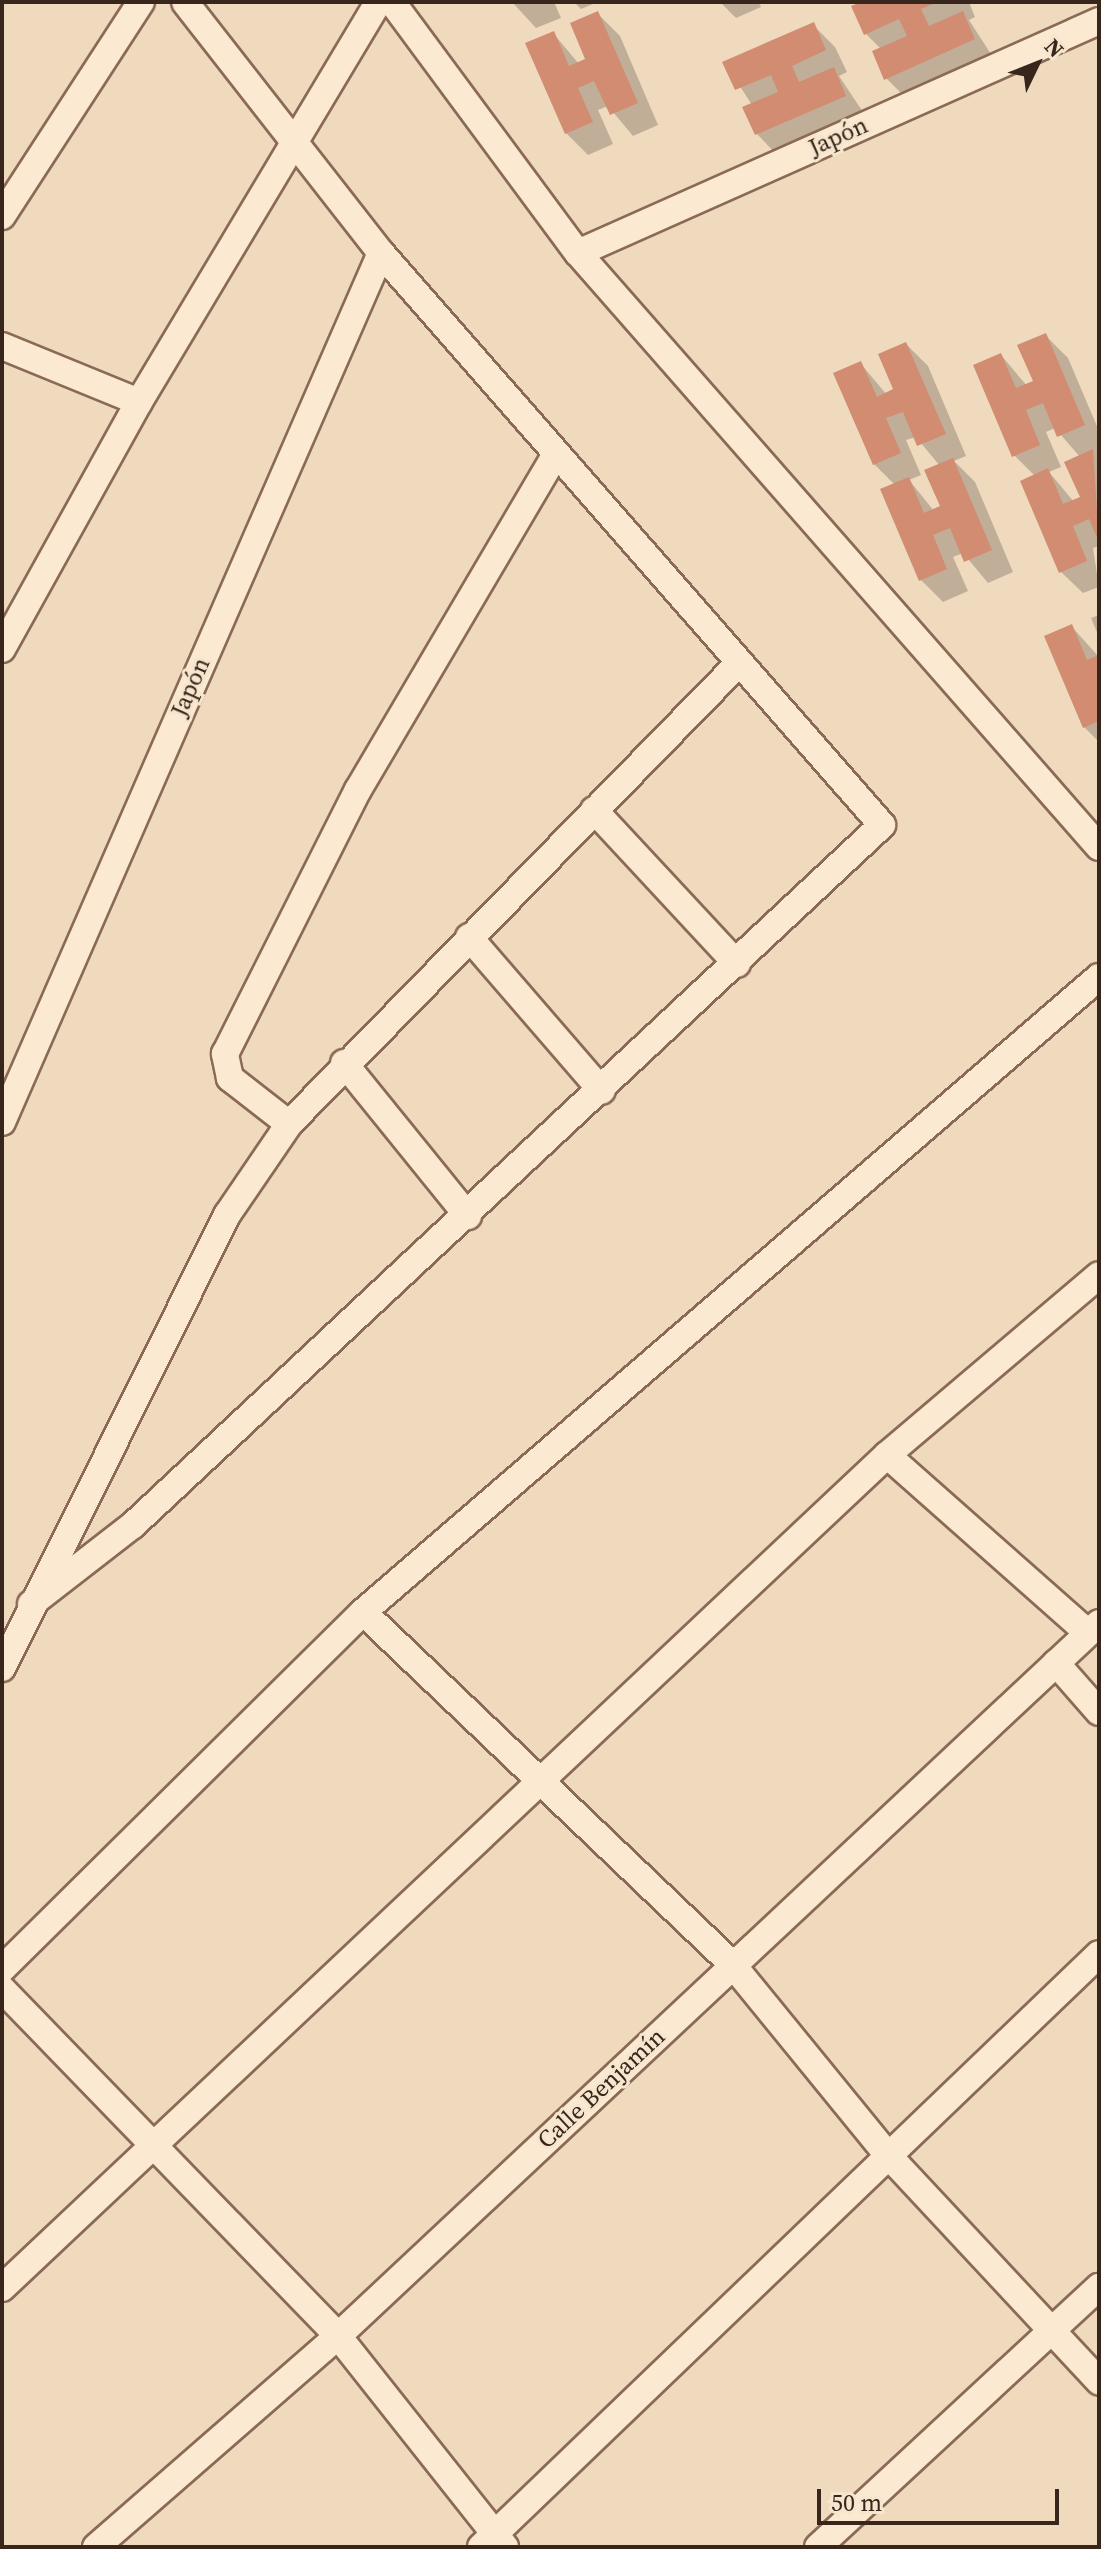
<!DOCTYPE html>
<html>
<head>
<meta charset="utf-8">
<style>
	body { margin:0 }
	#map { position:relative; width:1101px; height:2549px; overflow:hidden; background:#f0dabe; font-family:"Source Serif 4",serif }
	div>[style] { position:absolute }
	.shadow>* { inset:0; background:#0003 }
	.building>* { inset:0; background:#d18c71 }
	.roads { filter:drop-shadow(2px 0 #8a6a56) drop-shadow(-2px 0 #8a6a56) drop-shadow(0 2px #8a6a56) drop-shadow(0 -2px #8a6a56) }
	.minor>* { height:26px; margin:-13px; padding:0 13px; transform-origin:13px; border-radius:13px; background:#fbe9d2 }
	span { translate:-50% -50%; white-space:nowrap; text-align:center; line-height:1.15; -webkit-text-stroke:6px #f7e6ce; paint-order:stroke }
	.street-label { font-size:24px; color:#38251b }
	.frame { position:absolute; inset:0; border:4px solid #38251b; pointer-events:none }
	.north { position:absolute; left:997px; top:24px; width:80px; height:80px; -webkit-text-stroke:6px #f7e6ce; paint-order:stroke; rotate:47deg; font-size:22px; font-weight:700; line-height:32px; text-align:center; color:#38251b }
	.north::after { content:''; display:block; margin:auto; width:28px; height:36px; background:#38251b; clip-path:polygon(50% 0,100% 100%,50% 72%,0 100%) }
	.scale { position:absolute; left:817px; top:2489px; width:242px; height:36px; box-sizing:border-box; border:4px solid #38251b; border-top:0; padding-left:10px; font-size:24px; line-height:28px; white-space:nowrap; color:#38251b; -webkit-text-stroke:6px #f7e6ce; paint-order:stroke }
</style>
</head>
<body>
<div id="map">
	<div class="shadow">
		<div style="clip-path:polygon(512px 2px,554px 2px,561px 18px,536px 28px)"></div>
		<div style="clip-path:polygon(574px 2px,598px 2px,581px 9px)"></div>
		<div style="clip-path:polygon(720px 2px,759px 2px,761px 7px,736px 18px)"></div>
		<div style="clip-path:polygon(866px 2px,969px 2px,975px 17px,969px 20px,996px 62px,908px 100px,886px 78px,881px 49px,866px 34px)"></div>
		<div style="clip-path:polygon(598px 14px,620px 36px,658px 125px,633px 136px,608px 106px,598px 110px,613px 144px,588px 155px,566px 133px,553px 33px,579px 64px,588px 60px)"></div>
		<div style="clip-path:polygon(813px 25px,835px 47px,847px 72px,839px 76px,867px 118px,778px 156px,757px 134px,752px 105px,725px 63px)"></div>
		<div style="clip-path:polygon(evenodd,1046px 336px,1068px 358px,1099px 431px,1099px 546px,1093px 548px,1099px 587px,1083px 593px,1061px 572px,1035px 476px,1014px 455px,1001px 355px,1027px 386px,1036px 382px,1046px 336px,1055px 428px,1080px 457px,1083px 498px,1074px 502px,1049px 472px,1061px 467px,1046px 432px,1055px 428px)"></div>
		<div style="clip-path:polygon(evenodd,906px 344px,928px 366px,966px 456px,954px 461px,975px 482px,1013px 572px,988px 583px,963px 553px,953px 557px,968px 591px,943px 602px,921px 580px,895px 485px,874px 464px,861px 364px,887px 395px,896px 391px,906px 344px,916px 437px,940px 466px,943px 507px,934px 511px,909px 480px,921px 475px,906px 440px,916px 437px)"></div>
		<div style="clip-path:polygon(1099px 615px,1099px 637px,1091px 618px)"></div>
		<div style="clip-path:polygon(1072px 627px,1099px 657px,1099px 742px,1084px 727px)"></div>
	</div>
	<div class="building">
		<div style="clip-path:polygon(861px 2px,938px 2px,921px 9px,929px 26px,963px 11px,975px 39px,884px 80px,872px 51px,907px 36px,899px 19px,864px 35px,851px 6px)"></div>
		<div style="clip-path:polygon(598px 11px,638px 103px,610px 115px,594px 81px,578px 88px,593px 122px,565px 134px,525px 43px,554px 31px,569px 66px,585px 59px,570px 23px)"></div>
		<div style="clip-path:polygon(814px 22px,826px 50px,792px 66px,799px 82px,834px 67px,846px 96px,755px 135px,742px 107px,778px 92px,771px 75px,735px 90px,722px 62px)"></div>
		<div style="clip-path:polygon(1046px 333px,1085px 425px,1057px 437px,1043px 403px,1026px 410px,1040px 445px,1012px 457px,973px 365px,1001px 353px,1016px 388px,1033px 381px,1017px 345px)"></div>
		<div style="clip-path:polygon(906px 342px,946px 434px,917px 446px,903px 412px,886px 418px,901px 453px,873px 465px,833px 373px,861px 361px,877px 397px,893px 389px,878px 354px)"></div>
		<div style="clip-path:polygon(1093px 449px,1099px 542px,1089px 519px,1073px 526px,1087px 561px,1059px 573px,1020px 481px,1048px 468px,1063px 504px,1080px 497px,1064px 462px)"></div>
		<div style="clip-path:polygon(953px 458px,992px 550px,964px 562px,950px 528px,933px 535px,947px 569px,919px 581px,880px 489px,909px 477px,924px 513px,940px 506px,924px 470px)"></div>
		<div style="clip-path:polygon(1072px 624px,1087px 660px,1099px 655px,1099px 721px,1083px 728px,1044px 636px)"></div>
	</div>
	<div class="roads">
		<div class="minor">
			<div style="left:392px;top:2px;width:312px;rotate:53.5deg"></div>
			<div style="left:578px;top:253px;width:790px;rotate:48.75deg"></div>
			<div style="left:2px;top:216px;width:255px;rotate:-57deg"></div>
			<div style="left:578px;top:253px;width:570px;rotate:-24deg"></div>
			<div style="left:2px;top:346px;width:148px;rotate:22.2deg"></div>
			<div style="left:2px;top:649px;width:282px;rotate:-61deg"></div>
			<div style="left:139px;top:402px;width:466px;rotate:-59.1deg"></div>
			<div style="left:594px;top:810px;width:210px;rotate:47.1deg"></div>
			<div style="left:469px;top:937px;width:203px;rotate:49.2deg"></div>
			<div style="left:344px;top:1063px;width:197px;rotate:51deg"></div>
			<div style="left:2px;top:1122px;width:948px;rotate:-66.44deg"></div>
			<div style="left:289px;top:1124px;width:75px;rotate:-142.1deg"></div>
			<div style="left:230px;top:1078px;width:25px;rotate:-102deg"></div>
			<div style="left:225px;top:1054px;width:296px;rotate:-63.3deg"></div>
			<div style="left:358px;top:790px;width:388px;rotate:-59.5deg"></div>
			<div style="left:887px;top:1455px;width:268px;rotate:41.5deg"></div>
			<div style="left:31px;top:1604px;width:129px;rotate:-37.8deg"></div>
			<div style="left:133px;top:1525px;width:1025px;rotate:-43.06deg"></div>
			<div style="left:882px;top:825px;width:760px;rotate:-131.21deg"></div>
			<div style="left:381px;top:253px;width:318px;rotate:-128deg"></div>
			<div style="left:363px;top:1612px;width:510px;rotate:43.65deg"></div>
			<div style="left:732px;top:1964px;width:245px;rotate:50.8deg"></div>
			<div style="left:887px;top:2154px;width:311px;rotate:47deg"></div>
			<div style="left:1056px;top:1663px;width:65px;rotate:48.7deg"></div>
			<div style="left:2px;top:1668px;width:506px;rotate:-63.59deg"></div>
			<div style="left:227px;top:1215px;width:110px;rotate:-55.7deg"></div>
			<div style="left:289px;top:1124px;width:641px;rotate:-45.69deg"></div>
			<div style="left:2px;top:1969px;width:508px;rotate:-44.68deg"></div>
			<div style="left:363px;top:1612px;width:972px;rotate:-40.79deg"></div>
			<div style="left:2px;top:1989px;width:483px;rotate:45.9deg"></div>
			<div style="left:338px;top:2336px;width:269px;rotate:51.6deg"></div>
			<div style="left:2px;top:2288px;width:1215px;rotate:-43.27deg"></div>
			<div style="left:887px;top:1455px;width:278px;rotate:-40.3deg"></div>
			<div style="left:96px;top:2547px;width:321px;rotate:-41.1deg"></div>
			<div style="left:338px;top:2336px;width:1043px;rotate:-43.13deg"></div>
			<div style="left:481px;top:2547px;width:856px;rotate:-43.82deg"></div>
			<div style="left:818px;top:2547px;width:383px;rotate:-42.8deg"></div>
		</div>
	</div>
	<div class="street-label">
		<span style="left:838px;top:136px;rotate:-24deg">Japón</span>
		<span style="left:190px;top:687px;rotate:-66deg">Japón</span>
		<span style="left:601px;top:2088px;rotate:-43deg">Calle Benjamín</span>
	</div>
	<div class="frame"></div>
	<div class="north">N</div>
	<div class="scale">50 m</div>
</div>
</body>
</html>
